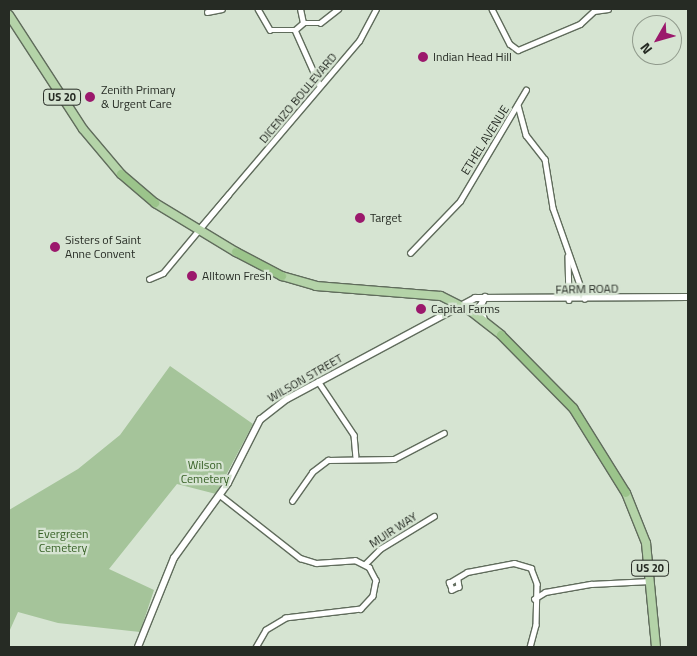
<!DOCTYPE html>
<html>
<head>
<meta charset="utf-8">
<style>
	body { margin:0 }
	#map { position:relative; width:697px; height:656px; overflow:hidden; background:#d6e4d2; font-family:"Titillium Web",sans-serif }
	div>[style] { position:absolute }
	.green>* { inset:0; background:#a5c49a }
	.roads { filter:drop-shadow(1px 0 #606c5c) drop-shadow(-1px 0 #606c5c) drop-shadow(0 1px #606c5c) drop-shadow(0 -1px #606c5c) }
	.minor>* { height:4.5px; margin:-2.25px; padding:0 2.25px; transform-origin:2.25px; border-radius:2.25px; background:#fff }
	.tertiary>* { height:5.5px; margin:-2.75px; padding:0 2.75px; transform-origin:2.75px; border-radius:2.75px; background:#fff }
	.primary>* { height:8px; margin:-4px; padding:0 4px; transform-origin:4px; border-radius:4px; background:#b4d3a8 }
	.trunk>* { height:8px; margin:-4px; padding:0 4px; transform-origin:4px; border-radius:4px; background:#9bc48b }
	.dots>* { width:14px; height:14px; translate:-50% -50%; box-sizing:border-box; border:2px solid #d6e4d2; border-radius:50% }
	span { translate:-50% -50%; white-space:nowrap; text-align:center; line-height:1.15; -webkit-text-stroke:4.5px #d6e4d2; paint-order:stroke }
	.shield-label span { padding:1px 4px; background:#d6e4d2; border:1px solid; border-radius:4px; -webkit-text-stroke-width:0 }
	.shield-label { font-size:11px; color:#262b24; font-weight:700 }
	.poi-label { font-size:12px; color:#262b24 }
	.left { translate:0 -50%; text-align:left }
	.street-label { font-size:12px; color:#262b24 }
	.park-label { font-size:12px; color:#366025 }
	.frame { position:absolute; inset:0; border:10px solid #262b24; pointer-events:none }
	.north { position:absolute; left:632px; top:15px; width:50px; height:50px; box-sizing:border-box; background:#d6e4d2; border:1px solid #909a8c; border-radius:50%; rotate:232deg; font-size:14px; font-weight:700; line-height:20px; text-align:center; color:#262b24 }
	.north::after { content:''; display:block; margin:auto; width:18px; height:22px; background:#9b186c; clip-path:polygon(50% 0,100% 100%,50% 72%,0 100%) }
</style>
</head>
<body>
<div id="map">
	<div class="green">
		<div style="clip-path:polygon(170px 366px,253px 424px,216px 494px,177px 484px,109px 569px,154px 590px,140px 632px,58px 623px,18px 612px,9px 632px,9px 510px,78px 469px,120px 435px)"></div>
	</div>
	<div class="roads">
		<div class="minor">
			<div style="left:258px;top:9px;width:24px;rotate:60deg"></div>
			<div style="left:270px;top:30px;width:25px"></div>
			<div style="left:295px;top:30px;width:61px;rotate:65.9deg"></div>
			<div style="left:492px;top:9px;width:39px;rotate:63deg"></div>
			<div style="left:510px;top:44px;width:10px;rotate:37deg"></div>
			<div style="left:518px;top:50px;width:67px;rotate:-22.8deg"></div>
			<div style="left:580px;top:24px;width:19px;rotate:-43deg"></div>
			<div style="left:594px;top:11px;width:14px;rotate:-8deg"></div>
			<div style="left:207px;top:12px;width:15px;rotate:-11deg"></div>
			<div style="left:303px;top:23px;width:17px"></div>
			<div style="left:320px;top:23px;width:23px;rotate:-38deg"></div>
			<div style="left:295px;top:30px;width:11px;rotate:-41deg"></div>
			<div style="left:303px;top:23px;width:14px;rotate:-102deg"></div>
			<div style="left:518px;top:105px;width:31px;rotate:75deg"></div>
			<div style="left:526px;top:135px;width:31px;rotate:52deg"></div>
			<div style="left:545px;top:159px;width:50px;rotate:80.7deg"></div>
			<div style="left:553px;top:208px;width:96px;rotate:70.6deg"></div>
			<div style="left:198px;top:230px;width:248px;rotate:-49.6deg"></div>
			<div style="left:359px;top:41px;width:36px;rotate:-62deg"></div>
			<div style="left:410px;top:253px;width:72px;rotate:-46.1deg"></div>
			<div style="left:460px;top:201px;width:129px;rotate:-59.3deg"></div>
			<div style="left:568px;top:256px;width:44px;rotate:88.7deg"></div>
			<div style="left:149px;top:279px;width:15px;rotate:-23deg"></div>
			<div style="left:163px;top:273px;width:102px;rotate:-50.2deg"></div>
			<div style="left:318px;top:381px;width:65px;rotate:56.3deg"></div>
			<div style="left:354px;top:435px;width:21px;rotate:85deg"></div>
			<div style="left:220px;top:495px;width:102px;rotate:38.2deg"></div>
			<div style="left:300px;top:558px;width:17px;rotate:17deg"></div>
			<div style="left:316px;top:563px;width:39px;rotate:-4deg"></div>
			<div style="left:355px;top:560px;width:16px;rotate:27deg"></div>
			<div style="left:369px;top:567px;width:15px;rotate:62deg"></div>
			<div style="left:376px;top:580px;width:16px;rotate:101deg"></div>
			<div style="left:373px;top:596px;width:18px;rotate:133deg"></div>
			<div style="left:361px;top:609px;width:76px;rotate:173.2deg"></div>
			<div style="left:286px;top:618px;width:23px;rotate:149deg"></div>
			<div style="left:266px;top:630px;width:20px;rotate:120deg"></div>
			<div style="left:292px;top:501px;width:35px;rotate:-55deg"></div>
			<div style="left:312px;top:472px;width:20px;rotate:-37deg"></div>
			<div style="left:328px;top:460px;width:66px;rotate:-0.9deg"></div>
			<div style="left:394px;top:459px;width:56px;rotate:-27.5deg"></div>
			<div style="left:365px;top:564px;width:21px;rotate:-45deg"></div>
			<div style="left:380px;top:549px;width:63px;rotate:-31.4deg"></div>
			<div style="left:458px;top:580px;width:7px;rotate:82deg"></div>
			<div style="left:459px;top:587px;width:8px;rotate:157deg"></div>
			<div style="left:452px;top:590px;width:8px;rotate:-113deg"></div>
			<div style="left:449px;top:583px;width:21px;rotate:-31deg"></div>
			<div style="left:467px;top:572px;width:48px;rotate:-10.8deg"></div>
			<div style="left:514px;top:563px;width:18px;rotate:16deg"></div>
			<div style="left:531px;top:568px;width:17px;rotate:69deg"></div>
			<div style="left:537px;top:584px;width:41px;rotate:91.4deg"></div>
			<div style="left:536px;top:625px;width:23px;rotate:105deg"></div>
			<div style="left:534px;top:599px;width:13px;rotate:-32deg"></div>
			<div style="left:545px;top:592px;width:47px;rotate:-9.9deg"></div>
			<div style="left:591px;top:584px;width:59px;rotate:-2.9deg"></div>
		</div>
		<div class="tertiary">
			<div style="left:484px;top:320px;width:14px;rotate:-107deg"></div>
			<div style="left:480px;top:307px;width:11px;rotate:-63deg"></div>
			<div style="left:138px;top:647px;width:96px;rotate:-68deg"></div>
			<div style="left:174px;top:558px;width:92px;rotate:-54.2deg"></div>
			<div style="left:228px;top:483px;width:71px;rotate:-63.1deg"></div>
			<div style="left:260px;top:420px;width:34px;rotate:-38deg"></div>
			<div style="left:287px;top:399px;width:213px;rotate:-28.2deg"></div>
			<div style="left:475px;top:298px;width:213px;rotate:-0.3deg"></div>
		</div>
		<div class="primary">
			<div style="left:9px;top:15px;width:136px;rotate:57deg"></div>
			<div style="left:83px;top:129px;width:59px;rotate:49.8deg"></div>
			<div style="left:155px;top:203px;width:95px;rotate:31.2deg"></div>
			<div style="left:282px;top:276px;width:35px;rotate:16deg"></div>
			<div style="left:316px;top:286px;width:125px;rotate:4.6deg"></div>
			<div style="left:441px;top:296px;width:35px;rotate:27deg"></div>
			<div style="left:472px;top:312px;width:37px;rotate:38deg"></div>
			<div style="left:626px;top:493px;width:54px;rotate:68.2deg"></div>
			<div style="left:646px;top:543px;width:104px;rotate:84.5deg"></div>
		</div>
		<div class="trunk">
			<div style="left:121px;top:174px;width:45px;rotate:40.5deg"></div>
			<div style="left:236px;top:252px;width:52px;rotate:27.6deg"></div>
			<div style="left:501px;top:335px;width:103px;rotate:45.4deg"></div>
			<div style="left:573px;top:408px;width:100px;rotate:58.1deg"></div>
		</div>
	</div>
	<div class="dots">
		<div style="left:423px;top:57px;background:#9b186c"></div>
		<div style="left:90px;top:97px;background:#9b186c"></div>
		<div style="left:360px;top:218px;background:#9b186c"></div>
		<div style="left:55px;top:247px;background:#9b186c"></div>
		<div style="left:192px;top:276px;background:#9b186c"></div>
		<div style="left:421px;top:309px;background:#9b186c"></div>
	</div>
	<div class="shield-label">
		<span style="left:62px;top:97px">US 20</span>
		<span style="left:650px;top:568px">US 20</span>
	</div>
	<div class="poi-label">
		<span class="left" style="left:433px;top:57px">Indian Head Hill</span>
		<span class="left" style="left:101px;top:97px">Zenith Primary<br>&amp; Urgent Care</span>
		<span class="left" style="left:370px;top:218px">Target</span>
		<span class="left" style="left:65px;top:247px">Sisters of Saint<br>Anne Convent</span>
		<span class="left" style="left:202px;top:276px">Alltown Fresh</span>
		<span class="left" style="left:431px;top:309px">Capital Farms</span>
	</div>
	<div class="street-label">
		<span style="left:298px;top:98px;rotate:-50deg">DICENZO BOULEVARD</span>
		<span style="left:485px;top:140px;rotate:-58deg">ETHEL AVENUE</span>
		<span style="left:587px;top:289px;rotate:-1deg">FARM ROAD</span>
		<span style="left:305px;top:378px;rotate:-30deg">WILSON STREET</span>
		<span style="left:393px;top:530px;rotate:-33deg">MUIR WAY</span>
	</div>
	<div class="park-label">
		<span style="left:205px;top:472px">Wilson<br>Cemetery</span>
		<span style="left:63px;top:541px">Evergreen<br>Cemetery</span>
	</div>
	<div class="frame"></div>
	<div class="north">N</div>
</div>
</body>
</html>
